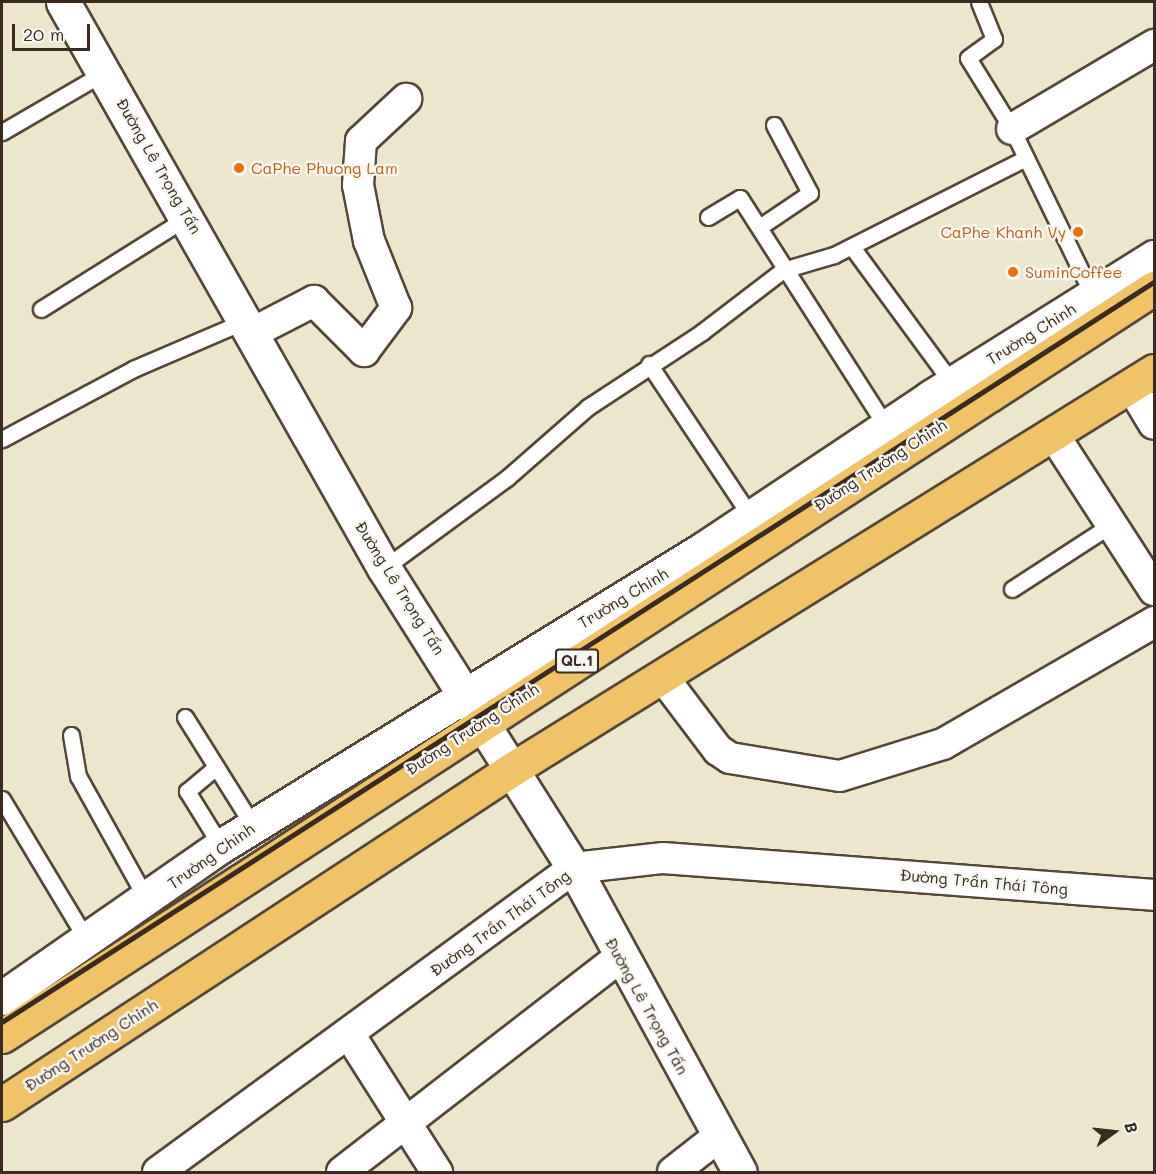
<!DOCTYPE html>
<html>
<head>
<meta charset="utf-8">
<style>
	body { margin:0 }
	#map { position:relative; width:1156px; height:1174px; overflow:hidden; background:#ebe6cc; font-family:Mali,sans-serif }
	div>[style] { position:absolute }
	.roads { filter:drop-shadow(2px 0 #554638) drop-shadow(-2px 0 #554638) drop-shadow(0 2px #554638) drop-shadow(0 -2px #554638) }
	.service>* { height:15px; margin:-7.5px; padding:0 7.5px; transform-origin:7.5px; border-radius:7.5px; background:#fff }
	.minor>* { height:30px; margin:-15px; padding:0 15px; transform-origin:15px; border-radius:15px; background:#fff }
	.tertiary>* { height:33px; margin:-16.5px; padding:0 16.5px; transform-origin:16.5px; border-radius:16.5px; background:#fff }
	.trunk>* { height:33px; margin:-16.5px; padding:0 16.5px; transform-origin:16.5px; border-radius:16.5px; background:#f0c369 }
	.rail>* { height:4.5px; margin:-2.25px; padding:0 2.25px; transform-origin:2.25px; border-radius:2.25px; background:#3b2a1e }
	.dots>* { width:16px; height:16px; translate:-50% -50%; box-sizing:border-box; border:3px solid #f6f6f2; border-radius:50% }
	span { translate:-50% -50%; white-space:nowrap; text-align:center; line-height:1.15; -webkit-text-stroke:5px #f6f6f2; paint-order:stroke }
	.shield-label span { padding:2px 4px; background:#f6f6f2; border:2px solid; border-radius:4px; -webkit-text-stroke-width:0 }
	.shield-label { font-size:15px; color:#3b2a1e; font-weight:700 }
	.street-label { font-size:16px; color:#3b2a1e }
	.food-label { font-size:16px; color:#c56008 }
	.left { translate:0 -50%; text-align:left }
	.right { translate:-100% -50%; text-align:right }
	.frame { position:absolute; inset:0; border:3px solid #3b2a1e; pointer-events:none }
	.north { position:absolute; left:1084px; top:1102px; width:60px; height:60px; -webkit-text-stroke:4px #f6f6f2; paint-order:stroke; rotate:75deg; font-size:16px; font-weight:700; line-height:24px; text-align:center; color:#3b2a1e }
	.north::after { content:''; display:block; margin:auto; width:21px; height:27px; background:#3b2a1e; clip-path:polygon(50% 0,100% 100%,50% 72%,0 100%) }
	.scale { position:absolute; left:12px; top:24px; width:78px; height:27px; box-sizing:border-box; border:3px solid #3b2a1e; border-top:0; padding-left:8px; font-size:18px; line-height:21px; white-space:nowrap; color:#3b2a1e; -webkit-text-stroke:4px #f6f6f2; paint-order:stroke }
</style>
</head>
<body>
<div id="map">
	<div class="roads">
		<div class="service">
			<div style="left:979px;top:2px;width:40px;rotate:68deg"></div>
			<div style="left:994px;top:39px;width:32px;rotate:144deg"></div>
			<div style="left:968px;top:58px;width:84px;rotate:58.2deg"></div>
			<div style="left:1012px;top:129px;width:186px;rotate:64.1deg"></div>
			<div style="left:2px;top:132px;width:119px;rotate:-30.2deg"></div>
			<div style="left:708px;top:217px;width:37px;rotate:-31deg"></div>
			<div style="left:740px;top:198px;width:271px;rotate:57.4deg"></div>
			<div style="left:761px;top:226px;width:59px;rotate:-34deg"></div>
			<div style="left:810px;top:193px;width:77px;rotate:-117.9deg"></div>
			<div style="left:852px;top:247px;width:169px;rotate:53.7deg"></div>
			<div style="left:41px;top:309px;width:175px;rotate:-32.1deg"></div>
			<div style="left:649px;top:364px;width:184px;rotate:56.3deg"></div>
			<div style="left:2px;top:439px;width:149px;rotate:-28.1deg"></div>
			<div style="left:133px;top:369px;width:122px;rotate:-23.2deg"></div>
			<div style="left:384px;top:568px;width:152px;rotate:-36.2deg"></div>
			<div style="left:507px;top:478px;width:108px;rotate:-41.2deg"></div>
			<div style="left:588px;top:407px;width:136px;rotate:-33.3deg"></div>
			<div style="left:702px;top:332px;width:102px;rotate:-37.4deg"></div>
			<div style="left:783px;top:270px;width:53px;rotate:-16.4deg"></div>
			<div style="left:834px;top:255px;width:215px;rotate:-26.8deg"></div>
			<div style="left:1012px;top:589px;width:119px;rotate:-33deg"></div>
			<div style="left:185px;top:717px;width:128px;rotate:58deg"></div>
			<div style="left:71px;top:735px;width:42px;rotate:80.3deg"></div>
			<div style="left:78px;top:776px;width:144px;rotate:60.9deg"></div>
			<div style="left:216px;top:767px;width:38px;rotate:140deg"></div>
			<div style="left:187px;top:791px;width:65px;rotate:58.3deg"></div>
			<div style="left:2px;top:799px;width:167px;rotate:59deg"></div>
		</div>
		<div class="minor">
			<div style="left:1012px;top:129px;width:165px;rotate:-30.6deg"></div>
			<div style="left:252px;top:333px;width:70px;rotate:-27.3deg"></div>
			<div style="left:314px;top:301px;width:71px;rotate:45deg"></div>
			<div style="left:364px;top:351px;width:54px;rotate:-53.3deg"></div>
			<div style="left:396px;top:308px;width:72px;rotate:-111.9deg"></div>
			<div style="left:369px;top:241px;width:57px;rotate:-101.1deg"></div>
			<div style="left:358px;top:185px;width:44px;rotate:-86.1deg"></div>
			<div style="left:361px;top:141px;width:62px;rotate:-43deg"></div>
			<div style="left:1131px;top:386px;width:44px;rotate:58.8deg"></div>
			<div style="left:1053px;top:434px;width:186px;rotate:57.1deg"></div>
			<div style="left:662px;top:676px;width:93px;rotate:52.9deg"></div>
			<div style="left:718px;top:750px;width:14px;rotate:34deg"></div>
			<div style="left:730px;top:758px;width:111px;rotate:9.3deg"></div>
			<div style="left:840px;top:776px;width:108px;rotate:-17.3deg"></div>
			<div style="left:943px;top:744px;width:244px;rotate:-30deg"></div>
			<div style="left:349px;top:1034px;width:164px;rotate:57.5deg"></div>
			<div style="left:158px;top:1172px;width:515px;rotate:-36.16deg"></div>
			<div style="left:574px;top:868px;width:90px;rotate:-6.4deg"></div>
			<div style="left:663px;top:858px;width:492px;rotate:4.3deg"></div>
			<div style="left:342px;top:1172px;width:350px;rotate:-37.7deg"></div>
			<div style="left:673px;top:1172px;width:58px;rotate:-38deg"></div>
		</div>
		<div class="tertiary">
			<div style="left:63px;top:2px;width:651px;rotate:60.44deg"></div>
			<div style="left:384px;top:568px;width:355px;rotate:57.7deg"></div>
			<div style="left:574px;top:868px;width:346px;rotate:61.4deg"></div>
			<div style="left:2px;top:998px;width:267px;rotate:-34.8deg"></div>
			<div style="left:221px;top:846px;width:566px;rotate:-31.64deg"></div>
			<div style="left:703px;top:549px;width:272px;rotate:-33.7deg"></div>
			<div style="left:929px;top:398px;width:266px;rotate:-32.1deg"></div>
		</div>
		<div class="trunk">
			<div style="left:2px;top:1036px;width:1374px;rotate:-33deg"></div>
			<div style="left:2px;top:1104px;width:612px;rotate:-33.27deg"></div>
			<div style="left:514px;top:768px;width:753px;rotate:-31.81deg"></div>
		</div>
	</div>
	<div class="rail">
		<div style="left:2px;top:1022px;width:1369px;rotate:-32.72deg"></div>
	</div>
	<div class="dots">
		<div style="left:239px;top:168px;background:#e8710a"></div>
		<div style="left:1078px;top:232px;background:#e8710a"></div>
		<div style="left:1013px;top:272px;background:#e8710a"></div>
	</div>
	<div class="shield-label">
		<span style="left:577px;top:661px">QL.1</span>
	</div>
	<div class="street-label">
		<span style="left:159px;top:166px;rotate:60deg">Đường Lê Trọng Tấn</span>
		<span style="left:1031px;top:334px;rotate:-32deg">Trường Chinh</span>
		<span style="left:880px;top:465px;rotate:-33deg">Đường Trường Chinh</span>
		<span style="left:400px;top:588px;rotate:58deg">Đường Lê Trọng Tấn</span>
		<span style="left:623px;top:598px;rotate:-31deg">Trường Chinh</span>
		<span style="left:472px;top:729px;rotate:-33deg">Đường Trường Chinh</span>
		<span style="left:211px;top:856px;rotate:-35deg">Trường Chinh</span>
		<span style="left:984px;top:882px;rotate:5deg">Đường Trần Thái Tông</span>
		<span style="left:500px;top:923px;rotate:-36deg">Đường Trần Thái Tông</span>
		<span style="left:647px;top:1006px;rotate:61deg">Đường Lê Trọng Tấn</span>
		<span style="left:91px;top:1045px;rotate:-33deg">Đường Trường Chinh</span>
	</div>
	<div class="food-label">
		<span class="left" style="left:251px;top:168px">CaPhe Phuong Lam</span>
		<span class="right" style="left:1066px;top:232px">CaPhe Khanh Vy</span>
		<span class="left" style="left:1025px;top:272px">SuminCoffee</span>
	</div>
	<div class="frame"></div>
	<div class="north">B</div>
	<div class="scale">20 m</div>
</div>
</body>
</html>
